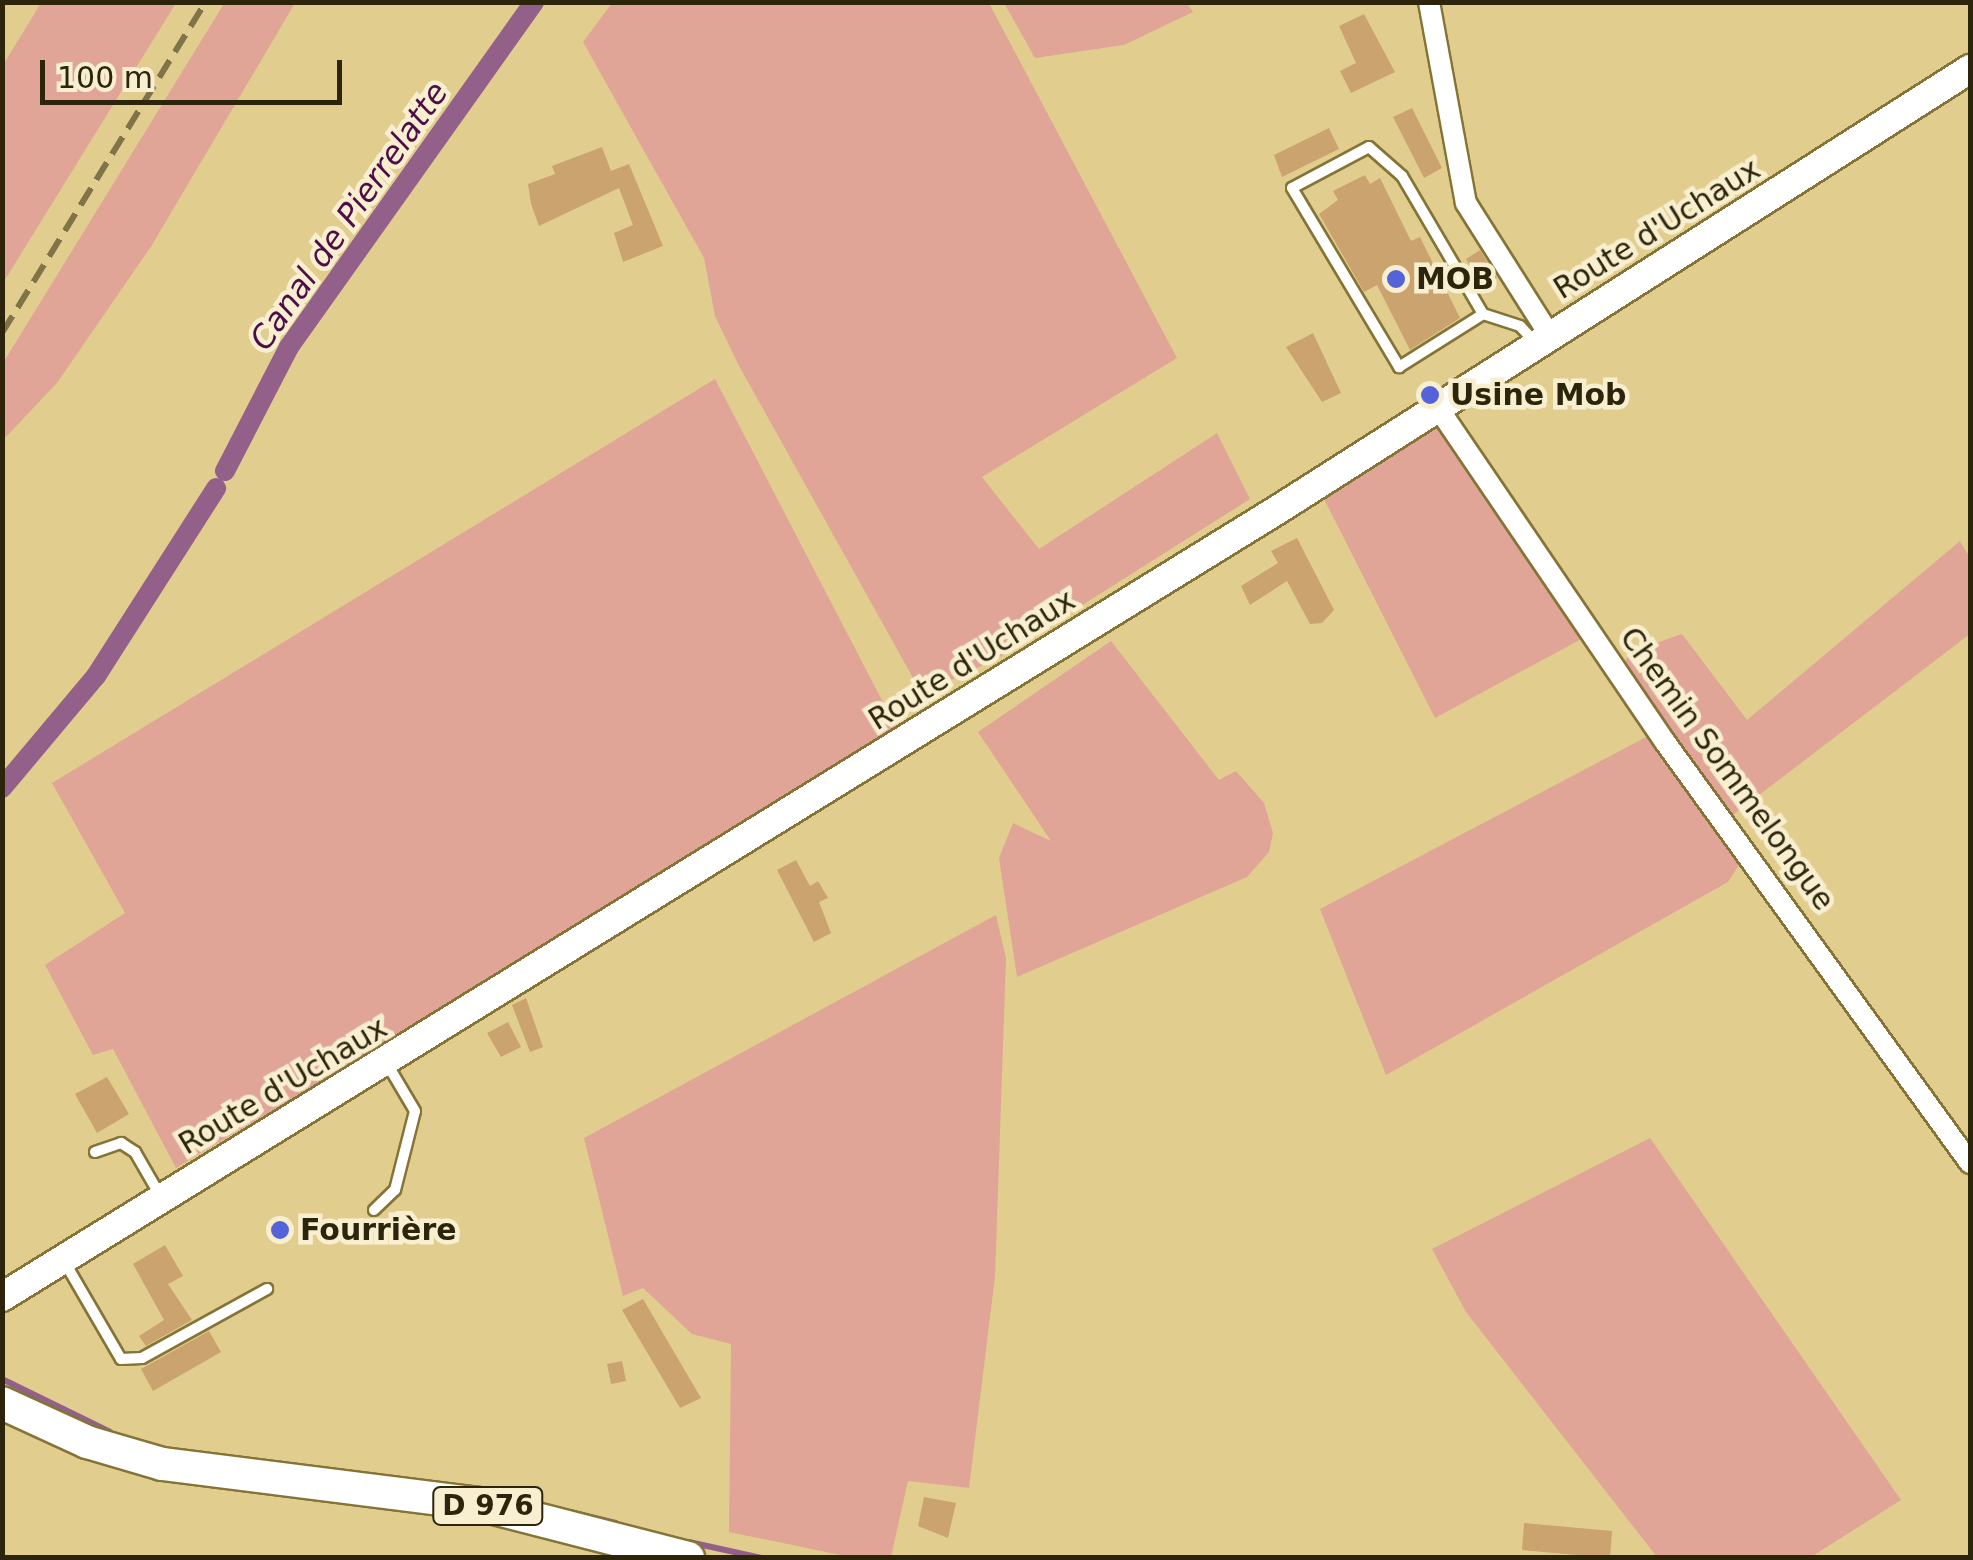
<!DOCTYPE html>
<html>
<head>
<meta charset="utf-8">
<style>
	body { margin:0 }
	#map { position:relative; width:1973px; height:1560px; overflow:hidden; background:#e1ce8f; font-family:"DejaVu Sans",sans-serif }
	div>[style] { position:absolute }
	.green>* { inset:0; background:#e0a597 }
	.stream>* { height:6px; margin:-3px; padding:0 3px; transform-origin:3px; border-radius:3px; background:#93608a }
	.canal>* { height:20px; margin:-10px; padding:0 10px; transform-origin:10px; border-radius:10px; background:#93608a }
	.building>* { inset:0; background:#cba36e }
	.roads { filter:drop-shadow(2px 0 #857436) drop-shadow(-2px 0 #857436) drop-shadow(0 2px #857436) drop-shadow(0 -2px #857436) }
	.service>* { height:10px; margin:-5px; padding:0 5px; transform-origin:5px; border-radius:5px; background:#fff }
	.minor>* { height:20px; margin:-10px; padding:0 10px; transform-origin:10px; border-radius:10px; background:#fff }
	.secondary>* { height:28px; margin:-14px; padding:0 14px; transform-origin:14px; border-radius:14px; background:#fff }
	.primary>* { height:32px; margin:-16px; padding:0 16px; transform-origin:16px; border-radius:16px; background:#fff }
	.rail>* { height:6px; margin-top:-3px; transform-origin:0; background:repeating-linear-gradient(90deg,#807348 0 20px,transparent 0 30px) }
	.dots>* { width:28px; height:28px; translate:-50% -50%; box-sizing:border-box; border:5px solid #f8efd0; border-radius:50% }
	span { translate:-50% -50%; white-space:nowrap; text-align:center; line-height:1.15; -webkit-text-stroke:9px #f8efd0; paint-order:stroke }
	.shield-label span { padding:2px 8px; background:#f8efd0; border:2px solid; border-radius:8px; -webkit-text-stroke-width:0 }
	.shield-label { font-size:28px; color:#2c250b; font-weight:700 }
	.street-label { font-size:30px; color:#2c250b }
	.poi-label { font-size:30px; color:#2c250b; font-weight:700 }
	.left { translate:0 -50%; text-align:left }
	.water-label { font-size:32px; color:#4e0d46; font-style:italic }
	.frame { position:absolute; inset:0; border:5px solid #2c250b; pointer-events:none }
	.scale { position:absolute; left:40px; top:60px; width:302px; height:45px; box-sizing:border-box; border:5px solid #2c250b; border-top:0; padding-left:12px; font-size:30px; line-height:35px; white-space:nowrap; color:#2c250b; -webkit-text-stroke:8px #f8efd0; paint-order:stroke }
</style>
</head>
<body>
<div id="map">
	<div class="green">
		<div style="clip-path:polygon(225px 2px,295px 3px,152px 245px,57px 383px,3px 440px,3px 363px)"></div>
		<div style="clip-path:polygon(41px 3px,176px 3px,3px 283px,3px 65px)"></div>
		<div style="clip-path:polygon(612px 3px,989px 3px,1177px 358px,982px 477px,1039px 549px,1217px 433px,1250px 499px,1000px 657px,922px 694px,738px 364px,715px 316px,704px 258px,583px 42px)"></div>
		<div style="clip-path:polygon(1004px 3px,1187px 3px,1193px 12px,1124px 45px,1035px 58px)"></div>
		<div style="clip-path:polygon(715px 379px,900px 735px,176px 1168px,113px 1049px,93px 1055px,45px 965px,125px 913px,52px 783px)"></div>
		<div style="clip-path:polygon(1435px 423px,1585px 637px,1435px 718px,1324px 499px)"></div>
		<div style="clip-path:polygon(1960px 541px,1970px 558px,1970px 634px,1733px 815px,1623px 666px,1630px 652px,1682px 634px,1747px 720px)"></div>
		<div style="clip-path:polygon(1111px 641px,1219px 780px,1236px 771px,1264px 803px,1273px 833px,1269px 852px,1247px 877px,1017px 977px,999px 858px,1013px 823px,1051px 841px,978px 732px)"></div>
		<div style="clip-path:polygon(1650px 735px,1740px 863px,1728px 882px,1386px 1075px,1320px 909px)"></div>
		<div style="clip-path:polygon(996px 915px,1006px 958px,995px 1277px,969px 1488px,908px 1481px,891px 1557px,850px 1557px,729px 1532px,731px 1344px,692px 1334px,643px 1288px,623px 1296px,584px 1138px)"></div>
		<div style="clip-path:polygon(1650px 1138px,1901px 1500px,1811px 1557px,1657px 1557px,1466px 1312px,1432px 1249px)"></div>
	</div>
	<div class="stream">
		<div style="left:2px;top:1379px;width:120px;rotate:26.1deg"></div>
		<div style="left:570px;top:1512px;width:47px;rotate:13.4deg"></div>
		<div style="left:689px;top:1542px;width:74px;rotate:12.5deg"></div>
	</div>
	<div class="canal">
		<div style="left:225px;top:471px;width:140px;rotate:-62.7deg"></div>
		<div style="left:289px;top:347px;width:423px;rotate:-54.6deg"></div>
		<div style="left:2px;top:788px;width:146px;rotate:-50deg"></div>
		<div style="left:96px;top:676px;width:223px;rotate:-57.4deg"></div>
	</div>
	<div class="building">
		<div style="clip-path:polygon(1364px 14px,1395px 72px,1351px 93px,1340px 71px,1356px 63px,1339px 26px)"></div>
		<div style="clip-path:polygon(1412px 108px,1442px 168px,1424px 178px,1393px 117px)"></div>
		<div style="clip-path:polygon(1329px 128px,1339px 149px,1282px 177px,1274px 155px)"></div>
		<div style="clip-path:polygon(602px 147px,611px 171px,629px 164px,663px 246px,623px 262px,614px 233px,633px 225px,619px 188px,539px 226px,531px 204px,528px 184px,555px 174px,552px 166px)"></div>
		<div style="clip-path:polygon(1365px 175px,1370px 184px,1380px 178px,1411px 241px,1420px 237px,1460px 318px,1410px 350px,1377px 285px,1364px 292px,1319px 214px,1338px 200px,1333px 191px)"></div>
		<div style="clip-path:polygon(1480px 250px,1497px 278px,1481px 287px,1466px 259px)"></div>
		<div style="clip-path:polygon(1313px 333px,1341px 393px,1322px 402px,1286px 347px)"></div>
		<div style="clip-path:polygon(1297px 538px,1334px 610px,1322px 623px,1310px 624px,1287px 581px,1250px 605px,1241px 586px,1278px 563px,1271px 551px)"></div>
		<div style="clip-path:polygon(796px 860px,810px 886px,818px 881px,828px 898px,819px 902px,831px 933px,814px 942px,777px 870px)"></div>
		<div style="clip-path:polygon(526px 998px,543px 1047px,530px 1052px,512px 1005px)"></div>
		<div style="clip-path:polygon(508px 1022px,521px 1047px,501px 1057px,487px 1033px)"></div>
		<div style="clip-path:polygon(107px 1077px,129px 1114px,97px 1133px,75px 1094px)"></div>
		<div style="clip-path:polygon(165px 1245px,183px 1276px,168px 1284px,192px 1320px,146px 1346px,139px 1336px,164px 1320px,133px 1264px)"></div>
		<div style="clip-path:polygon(643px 1299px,701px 1398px,680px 1408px,622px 1310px)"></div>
		<div style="clip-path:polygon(209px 1331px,221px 1352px,153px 1391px,141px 1369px)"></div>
		<div style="clip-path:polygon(622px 1361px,626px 1381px,611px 1384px,607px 1364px)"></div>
		<div style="clip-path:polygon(924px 1497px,956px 1503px,948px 1538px,918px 1526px)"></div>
		<div style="clip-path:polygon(1524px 1523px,1612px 1531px,1610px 1558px,1522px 1550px)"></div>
	</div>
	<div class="roads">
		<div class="service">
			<div style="left:1483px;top:314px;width:160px;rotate:-120.4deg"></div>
			<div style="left:1402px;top:176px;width:44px;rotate:-138.7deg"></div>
			<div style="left:1369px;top:147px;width:87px;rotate:152deg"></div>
			<div style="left:1292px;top:188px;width:209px;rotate:59.1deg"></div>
			<div style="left:1399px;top:367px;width:99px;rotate:-32.2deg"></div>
			<div style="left:1483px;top:314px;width:39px;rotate:18deg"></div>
			<div style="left:1520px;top:326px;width:23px;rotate:47deg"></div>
			<div style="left:95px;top:1152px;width:28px;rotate:-19deg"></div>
			<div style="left:121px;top:1143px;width:17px;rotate:33deg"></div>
			<div style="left:135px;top:1152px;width:52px;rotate:60deg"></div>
			<div style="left:374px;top:1210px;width:29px;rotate:-44deg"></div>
			<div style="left:395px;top:1190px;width:81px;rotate:-75.8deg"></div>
			<div style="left:415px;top:1111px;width:57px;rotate:-120.6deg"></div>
			<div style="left:64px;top:1261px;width:113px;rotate:59.8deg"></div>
			<div style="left:121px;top:1359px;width:21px;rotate:-3deg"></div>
			<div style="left:142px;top:1358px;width:143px;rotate:-28.9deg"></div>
		</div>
		<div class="minor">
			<div style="left:1429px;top:2px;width:204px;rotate:79.6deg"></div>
			<div style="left:1466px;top:203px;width:157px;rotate:57.7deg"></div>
			<div style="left:1438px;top:408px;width:404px;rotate:55.8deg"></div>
			<div style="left:1665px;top:742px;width:520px;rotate:54.08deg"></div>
		</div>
		<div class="secondary">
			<div style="left:2px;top:1297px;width:1504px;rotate:-31.68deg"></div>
			<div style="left:1282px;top:507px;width:816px;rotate:-32.48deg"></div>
		</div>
		<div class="primary">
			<div style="left:2px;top:1403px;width:94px;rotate:24.6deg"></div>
			<div style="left:87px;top:1442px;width:78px;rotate:16.3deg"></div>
			<div style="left:162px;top:1464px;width:319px;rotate:7.2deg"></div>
			<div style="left:478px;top:1504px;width:217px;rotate:14.4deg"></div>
		</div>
	</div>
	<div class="rail">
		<div style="left:2px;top:333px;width:389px;rotate:-58.4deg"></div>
	</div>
	<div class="dots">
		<div style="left:1396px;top:279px;background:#5463da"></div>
		<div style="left:1430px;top:395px;background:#5463da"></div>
		<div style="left:280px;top:1230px;background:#5463da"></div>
	</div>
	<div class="shield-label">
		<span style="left:488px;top:1506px">D 976</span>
	</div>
	<div class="street-label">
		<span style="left:1657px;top:229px;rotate:-32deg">Route d'Uchaux</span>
		<span style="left:972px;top:660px;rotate:-32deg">Route d'Uchaux</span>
		<span style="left:1727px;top:769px;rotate:54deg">Chemin Sommelongue</span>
		<span style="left:283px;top:1086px;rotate:-31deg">Route d'Uchaux</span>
	</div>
	<div class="poi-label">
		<span class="left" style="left:1416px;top:279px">MOB</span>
		<span class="left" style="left:1450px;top:395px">Usine Mob</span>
		<span class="left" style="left:300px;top:1230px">Fourrière</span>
	</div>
	<div class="water-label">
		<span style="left:349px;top:216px;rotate:-55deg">Canal de Pierrelatte</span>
	</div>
	<div class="frame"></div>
	<div class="scale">100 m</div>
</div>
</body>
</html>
